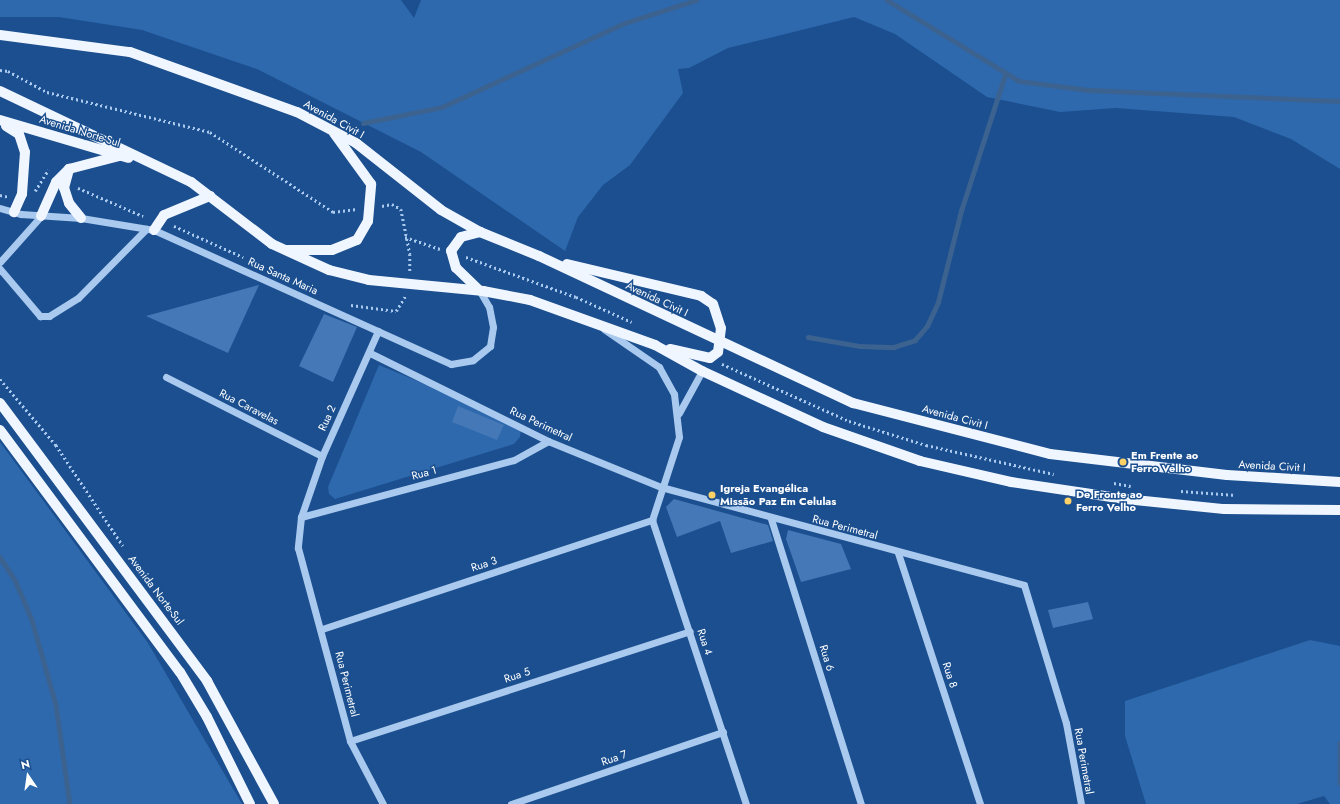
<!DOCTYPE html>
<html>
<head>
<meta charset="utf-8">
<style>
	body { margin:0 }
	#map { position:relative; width:1340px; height:804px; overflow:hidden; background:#1b4f8f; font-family:Jost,sans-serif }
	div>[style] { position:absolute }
	.green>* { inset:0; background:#2e69ad }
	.stream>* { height:4.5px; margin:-2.25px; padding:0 2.25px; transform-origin:2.25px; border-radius:2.25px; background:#3c6290 }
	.building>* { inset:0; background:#4478b7 }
	.path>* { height:2.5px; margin-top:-1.25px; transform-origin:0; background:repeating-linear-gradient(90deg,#a9c9ee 0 2px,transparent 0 5px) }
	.minor>* { height:7px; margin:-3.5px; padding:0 3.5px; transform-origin:3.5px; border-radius:3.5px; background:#a9c9ee }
	.major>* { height:10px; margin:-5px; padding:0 5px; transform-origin:5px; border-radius:5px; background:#f0f6ff }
	.dots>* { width:11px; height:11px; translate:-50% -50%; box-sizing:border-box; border:2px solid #1b4f8f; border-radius:50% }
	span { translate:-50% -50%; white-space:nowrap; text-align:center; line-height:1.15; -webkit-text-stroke:3px #1b4f8f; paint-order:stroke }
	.street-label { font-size:11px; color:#fff }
	.poi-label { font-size:11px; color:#fff; font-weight:700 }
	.left { translate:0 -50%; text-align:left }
	.north { position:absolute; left:8px; top:756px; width:40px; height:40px; -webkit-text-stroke:3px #1b4f8f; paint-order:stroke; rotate:347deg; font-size:11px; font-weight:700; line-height:16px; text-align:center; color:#fff }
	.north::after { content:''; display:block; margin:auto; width:14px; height:18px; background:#fff; clip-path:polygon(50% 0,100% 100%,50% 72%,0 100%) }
</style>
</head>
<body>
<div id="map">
	<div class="green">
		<div style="clip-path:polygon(0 0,401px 0,414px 18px,421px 0,1340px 0,1340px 169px,1291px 139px,1234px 117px,1116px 108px,1060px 112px,987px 97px,895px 34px,854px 17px,728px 48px,689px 68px,678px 69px,683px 93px,630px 165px,603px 185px,578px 217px,565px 251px,421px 152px,257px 69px,142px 30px,59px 17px,0 17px)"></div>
		<div style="clip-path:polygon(379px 365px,516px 422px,521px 429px,520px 437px,514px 444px,335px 499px,329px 494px,328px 487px)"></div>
		<div style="clip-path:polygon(0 442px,148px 643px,242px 804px,0 804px)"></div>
		<div style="clip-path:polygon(1310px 640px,1340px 646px,1340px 804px,1330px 804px,1324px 796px,1297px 804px,1146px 804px,1125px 736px,1125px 701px)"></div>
	</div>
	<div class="stream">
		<div style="left:887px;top:0;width:155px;rotate:31.5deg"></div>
		<div style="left:1019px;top:81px;width:70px;rotate:7.4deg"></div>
		<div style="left:1088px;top:90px;width:252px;rotate:2.5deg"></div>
		<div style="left:363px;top:123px;width:81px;rotate:-11.4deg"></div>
		<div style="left:442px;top:107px;width:201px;rotate:-24.7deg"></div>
		<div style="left:625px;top:23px;width:75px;rotate:-17.9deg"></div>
		<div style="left:808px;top:337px;width:53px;rotate:9.8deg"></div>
		<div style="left:860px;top:346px;width:34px;rotate:2deg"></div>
		<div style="left:894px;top:347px;width:22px;rotate:-18deg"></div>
		<div style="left:915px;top:340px;width:18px;rotate:-49deg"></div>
		<div style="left:927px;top:326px;width:26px;rotate:-65deg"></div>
		<div style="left:938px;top:302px;width:94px;rotate:-75.8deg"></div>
		<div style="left:961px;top:211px;width:143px;rotate:-72.1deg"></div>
		<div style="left:0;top:557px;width:27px;rotate:57deg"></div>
		<div style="left:15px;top:580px;width:43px;rotate:67deg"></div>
		<div style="left:32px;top:620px;width:88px;rotate:74.2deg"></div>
		<div style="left:56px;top:705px;width:100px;rotate:82deg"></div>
		<div style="left:1340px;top:743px;width:40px;rotate:90deg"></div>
	</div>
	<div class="building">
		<div style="clip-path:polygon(259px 285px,228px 353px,146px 316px)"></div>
		<div style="clip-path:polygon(324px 314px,357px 327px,333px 382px,299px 366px)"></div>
		<div style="clip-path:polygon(458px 406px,504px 425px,497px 440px,452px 422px)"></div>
		<div style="clip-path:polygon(674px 499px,768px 525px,773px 541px,731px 553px,720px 521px,677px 537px,666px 507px)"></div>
		<div style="clip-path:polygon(788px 530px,841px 544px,851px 569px,801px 582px,786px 539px)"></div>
		<div style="clip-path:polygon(1088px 602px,1093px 619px,1053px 628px,1048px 610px)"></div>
	</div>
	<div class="path">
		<div style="left:0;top:70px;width:8px;rotate:7deg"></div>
		<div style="left:8px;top:71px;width:44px;rotate:28.3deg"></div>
		<div style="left:47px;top:92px;width:168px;rotate:13.8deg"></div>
		<div style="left:210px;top:132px;width:147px;rotate:33deg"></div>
		<div style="left:333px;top:212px;width:24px;rotate:-7deg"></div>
		<div style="left:78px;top:188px;width:71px;rotate:23.3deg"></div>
		<div style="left:35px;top:191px;width:25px;rotate:-58deg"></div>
		<div style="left:0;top:195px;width:9px;rotate:13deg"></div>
		<div style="left:382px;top:206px;width:10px;rotate:-11deg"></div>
		<div style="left:392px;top:204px;width:10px;rotate:29deg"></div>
		<div style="left:401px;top:209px;width:46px;rotate:78.7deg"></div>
		<div style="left:410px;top:254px;width:18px;rotate:90deg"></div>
		<div style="left:174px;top:226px;width:76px;rotate:24.2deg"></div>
		<div style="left:405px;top:237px;width:37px;rotate:19deg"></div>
		<div style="left:466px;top:257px;width:117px;rotate:20deg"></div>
		<div style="left:576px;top:297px;width:61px;rotate:24.1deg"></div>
		<div style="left:351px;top:305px;width:45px;rotate:7.6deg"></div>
		<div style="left:396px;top:311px;width:19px;rotate:-58deg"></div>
		<div style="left:722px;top:364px;width:139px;rotate:24.2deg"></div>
		<div style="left:849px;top:421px;width:81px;rotate:17.3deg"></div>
		<div style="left:926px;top:445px;width:131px;rotate:12.8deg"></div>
		<div style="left:0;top:379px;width:87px;rotate:49.7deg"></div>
		<div style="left:56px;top:445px;width:121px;rotate:56.4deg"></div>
		<div style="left:1114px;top:483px;width:17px;rotate:10deg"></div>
		<div style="left:1181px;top:491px;width:55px;rotate:4.2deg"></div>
	</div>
	<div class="minor">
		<div style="left:0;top:208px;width:22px;rotate:16deg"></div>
		<div style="left:21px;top:214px;width:60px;rotate:3.8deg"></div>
		<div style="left:81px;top:218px;width:74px;rotate:9.3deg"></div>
		<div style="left:154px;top:230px;width:326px;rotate:24.3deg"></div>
		<div style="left:451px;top:364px;width:22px;rotate:-10deg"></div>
		<div style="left:473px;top:360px;width:22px;rotate:-39deg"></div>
		<div style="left:490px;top:346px;width:19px;rotate:-81deg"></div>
		<div style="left:493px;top:327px;width:20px;rotate:-101deg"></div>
		<div style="left:489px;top:307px;width:20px;rotate:-120deg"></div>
		<div style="left:0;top:262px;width:62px;rotate:-48.3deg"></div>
		<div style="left:0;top:269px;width:62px;rotate:49.6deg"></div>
		<div style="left:40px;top:316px;width:9px"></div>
		<div style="left:49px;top:316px;width:34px;rotate:-32deg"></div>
		<div style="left:78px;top:298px;width:97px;rotate:-45.4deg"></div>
		<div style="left:604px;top:329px;width:67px;rotate:34.6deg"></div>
		<div style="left:659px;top:367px;width:31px;rotate:61deg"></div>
		<div style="left:674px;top:394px;width:43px;rotate:83.4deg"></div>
		<div style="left:679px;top:437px;width:87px;rotate:108deg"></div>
		<div style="left:652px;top:520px;width:299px;rotate:71.7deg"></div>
		<div style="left:378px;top:331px;width:137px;rotate:114.1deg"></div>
		<div style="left:322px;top:456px;width:65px;rotate:109deg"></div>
		<div style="left:301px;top:517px;width:31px;rotate:96deg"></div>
		<div style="left:298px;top:548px;width:200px;rotate:74.9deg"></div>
		<div style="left:350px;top:741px;width:71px;rotate:62.4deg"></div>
		<div style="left:370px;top:353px;width:199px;rotate:26.3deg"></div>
		<div style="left:548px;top:441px;width:122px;rotate:22.2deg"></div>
		<div style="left:661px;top:487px;width:376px;rotate:15.1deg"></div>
		<div style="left:1024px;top:585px;width:144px;rotate:73.1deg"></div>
		<div style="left:1066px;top:723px;width:82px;rotate:79.5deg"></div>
		<div style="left:166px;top:377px;width:175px;rotate:26.9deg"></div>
		<div style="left:679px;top:413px;width:48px;rotate:-61.3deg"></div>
		<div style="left:301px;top:517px;width:220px;rotate:-15deg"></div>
		<div style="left:514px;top:460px;width:39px;rotate:-29deg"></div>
		<div style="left:771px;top:519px;width:299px;rotate:72.5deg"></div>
		<div style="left:898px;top:553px;width:264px;rotate:71.9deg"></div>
		<div style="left:322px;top:629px;width:348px;rotate:-18.3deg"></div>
		<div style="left:350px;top:741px;width:357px;rotate:-17.9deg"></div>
		<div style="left:511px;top:804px;width:224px;rotate:-18.8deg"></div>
	</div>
	<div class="major">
		<div style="left:0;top:35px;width:131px;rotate:7.5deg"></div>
		<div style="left:130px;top:52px;width:177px;rotate:19.8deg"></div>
		<div style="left:297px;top:112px;width:67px;rotate:27.7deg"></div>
		<div style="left:356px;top:143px;width:108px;rotate:38.2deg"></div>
		<div style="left:441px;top:210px;width:45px;rotate:29.4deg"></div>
		<div style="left:480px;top:232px;width:64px;rotate:22.1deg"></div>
		<div style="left:539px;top:256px;width:347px;rotate:25.1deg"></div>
		<div style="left:853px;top:403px;width:203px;rotate:14.5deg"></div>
		<div style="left:1050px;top:454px;width:178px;rotate:6.8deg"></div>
		<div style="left:1227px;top:475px;width:113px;rotate:3.5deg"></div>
		<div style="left:0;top:91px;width:212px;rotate:25.5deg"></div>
		<div style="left:191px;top:182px;width:102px;rotate:37.4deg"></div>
		<div style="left:272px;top:244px;width:63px;rotate:24.5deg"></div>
		<div style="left:329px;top:270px;width:41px;rotate:14deg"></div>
		<div style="left:369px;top:280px;width:115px;rotate:5.5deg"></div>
		<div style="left:483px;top:291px;width:48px;rotate:10.8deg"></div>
		<div style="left:530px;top:300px;width:133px;rotate:19.8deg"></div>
		<div style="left:655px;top:345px;width:54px;rotate:29deg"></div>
		<div style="left:702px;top:371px;width:133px;rotate:24.8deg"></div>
		<div style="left:823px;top:427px;width:103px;rotate:19.3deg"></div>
		<div style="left:920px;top:461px;width:93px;rotate:13deg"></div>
		<div style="left:1011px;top:482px;width:115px;rotate:8.5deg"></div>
		<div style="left:1125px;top:499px;width:100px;rotate:5.8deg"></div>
		<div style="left:1224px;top:509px;width:116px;rotate:0.5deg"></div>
		<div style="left:0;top:120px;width:134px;rotate:16.4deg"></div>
		<div style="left:6px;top:126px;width:15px;rotate:32deg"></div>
		<div style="left:19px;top:134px;width:19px;rotate:72deg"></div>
		<div style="left:25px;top:152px;width:42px;rotate:94.1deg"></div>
		<div style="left:22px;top:194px;width:20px;rotate:114deg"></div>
		<div style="left:41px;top:216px;width:37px;rotate:-66deg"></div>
		<div style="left:56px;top:182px;width:18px;rotate:-45deg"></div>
		<div style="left:81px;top:218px;width:19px;rotate:-129deg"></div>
		<div style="left:69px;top:203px;width:16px;rotate:-108deg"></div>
		<div style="left:64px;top:188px;width:20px;rotate:-75deg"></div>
		<div style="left:69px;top:169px;width:52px;rotate:-14.6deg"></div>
		<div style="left:154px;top:230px;width:18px;rotate:-56deg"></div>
		<div style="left:164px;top:215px;width:50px;rotate:-22.4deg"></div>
		<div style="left:287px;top:250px;width:45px"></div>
		<div style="left:332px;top:250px;width:27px;rotate:-22deg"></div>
		<div style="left:357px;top:240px;width:22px;rotate:-60deg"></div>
		<div style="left:368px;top:221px;width:37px;rotate:-85deg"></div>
		<div style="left:371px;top:184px;width:63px;rotate:-126deg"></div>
		<div style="left:567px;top:264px;width:138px;rotate:13.4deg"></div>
		<div style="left:701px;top:296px;width:14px;rotate:34deg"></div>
		<div style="left:713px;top:304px;width:25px;rotate:72deg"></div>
		<div style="left:721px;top:328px;width:24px;rotate:97deg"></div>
		<div style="left:718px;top:352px;width:10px;rotate:143deg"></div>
		<div style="left:710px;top:358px;width:41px;rotate:-167.3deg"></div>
		<div style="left:479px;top:290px;width:32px;rotate:-136deg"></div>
		<div style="left:456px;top:268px;width:18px;rotate:-106deg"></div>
		<div style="left:451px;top:251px;width:17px;rotate:-54deg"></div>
		<div style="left:461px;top:237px;width:20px;rotate:-15deg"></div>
		<div style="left:0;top:403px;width:347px;rotate:53.3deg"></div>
		<div style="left:207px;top:681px;width:140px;rotate:61.4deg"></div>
		<div style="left:0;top:430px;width:302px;rotate:53.4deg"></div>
		<div style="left:180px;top:672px;width:52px;rotate:59deg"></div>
		<div style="left:207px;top:717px;width:97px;rotate:63.7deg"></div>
	</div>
	<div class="dots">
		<div style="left:1123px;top:462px;background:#ffd166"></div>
		<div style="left:712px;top:495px;background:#ffd166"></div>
		<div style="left:1068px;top:501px;background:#ffd166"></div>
	</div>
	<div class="street-label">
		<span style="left:334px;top:119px;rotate:29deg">Avenida Civit I</span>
		<span style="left:80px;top:131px;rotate:17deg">Avenida Norte-Sul</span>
		<span style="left:283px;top:276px;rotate:24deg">Rua Santa Maria</span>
		<span style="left:657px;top:299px;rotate:25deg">Avenida Civit I</span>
		<span style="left:249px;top:407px;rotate:27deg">Rua Caravelas</span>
		<span style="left:955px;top:417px;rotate:15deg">Avenida Civit I</span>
		<span style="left:327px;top:418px;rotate:-65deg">Rua 2</span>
		<span style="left:541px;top:424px;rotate:25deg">Rua Perimetral</span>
		<span style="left:1272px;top:466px;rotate:3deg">Avenida Civit I</span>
		<span style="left:424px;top:473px;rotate:-15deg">Rua 1</span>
		<span style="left:845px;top:527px;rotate:15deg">Rua Perimetral</span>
		<span style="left:484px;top:564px;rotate:-18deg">Rua 3</span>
		<span style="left:156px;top:590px;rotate:53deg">Avenida Norte-Sul</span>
		<span style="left:705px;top:642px;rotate:72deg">Rua 4</span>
		<span style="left:827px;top:658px;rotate:73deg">Rua 6</span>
		<span style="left:517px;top:675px;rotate:-18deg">Rua 5</span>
		<span style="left:950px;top:675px;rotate:72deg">Rua 8</span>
		<span style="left:347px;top:684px;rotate:76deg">Rua Perimetral</span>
		<span style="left:614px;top:758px;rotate:-19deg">Rua 7</span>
		<span style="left:1084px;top:761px;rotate:80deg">Rua Perimetral</span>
	</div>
	<div class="poi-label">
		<span class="left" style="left:1131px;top:462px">Em Frente ao<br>Ferro Velho</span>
		<span class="left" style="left:720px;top:495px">Igreja Evangélica<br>Missão Paz Em Celulas</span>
		<span class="left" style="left:1076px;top:501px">De Fronte ao<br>Ferro Velho</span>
	</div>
	<div class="north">N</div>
</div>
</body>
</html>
